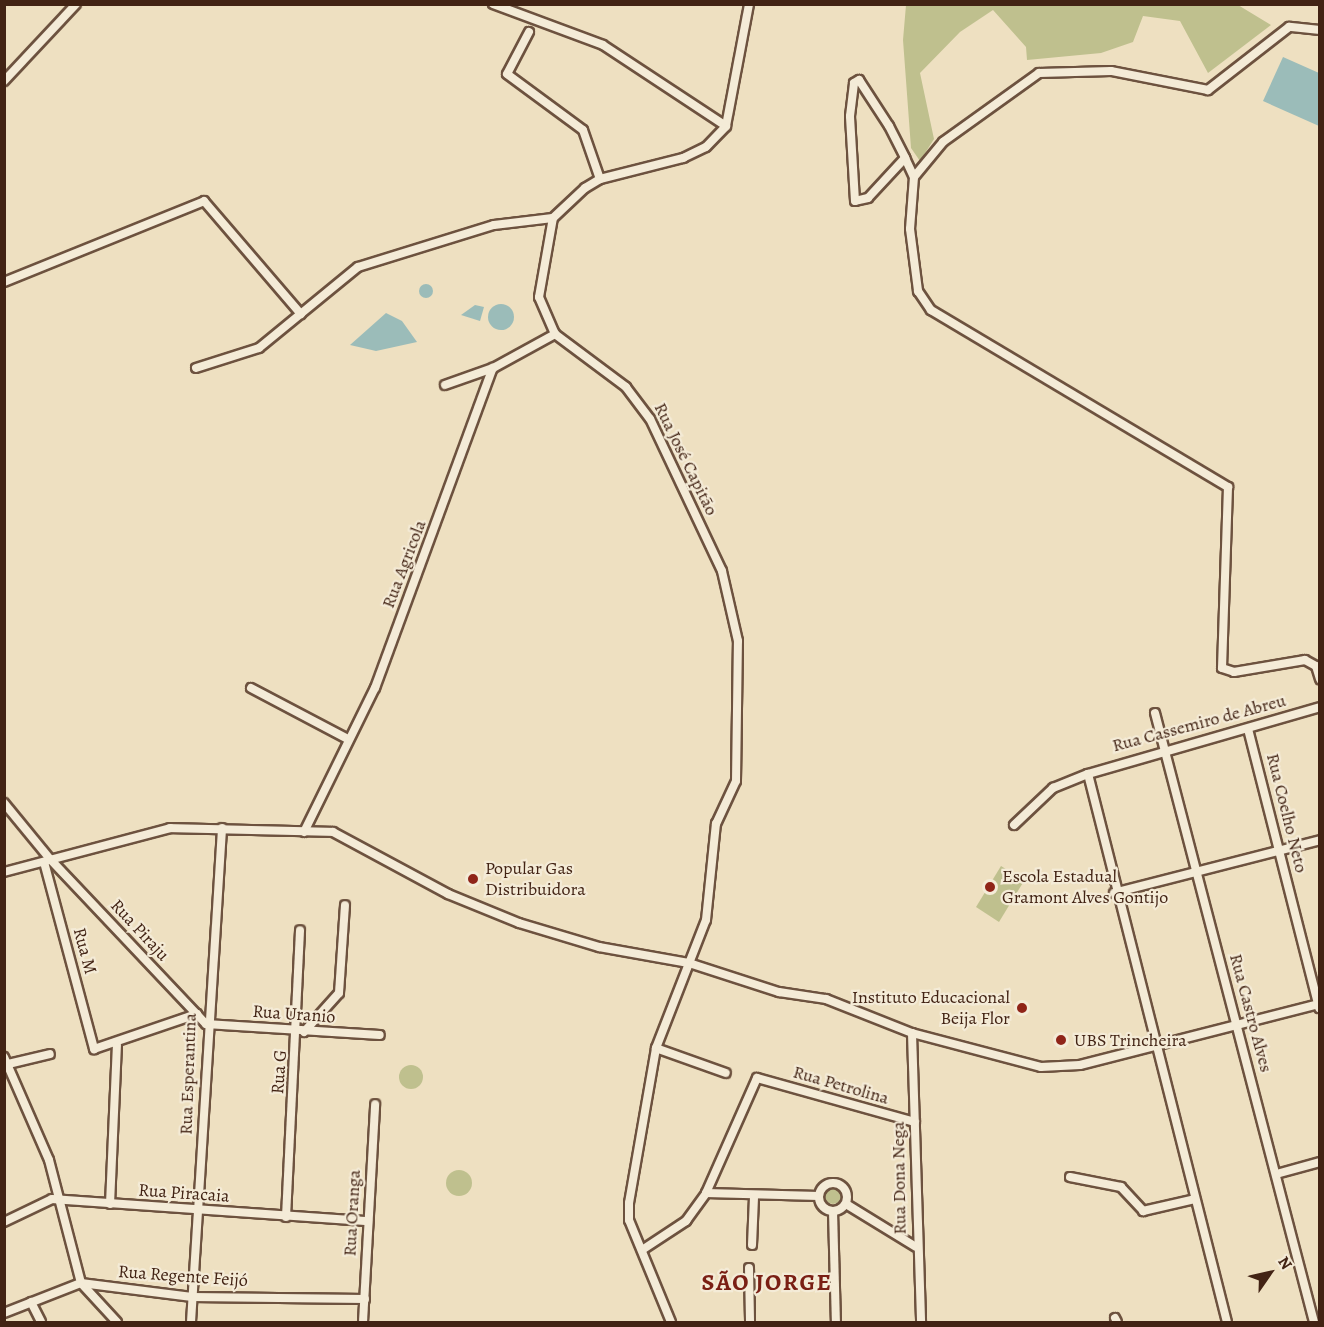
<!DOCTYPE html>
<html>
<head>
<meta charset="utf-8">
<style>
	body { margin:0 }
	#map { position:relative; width:1324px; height:1327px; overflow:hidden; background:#eee0c1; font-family:Alegreya,serif }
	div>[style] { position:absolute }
	.green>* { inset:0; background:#bfc08e }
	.round { border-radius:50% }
	.water>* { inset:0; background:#9bbcb9 }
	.roads { filter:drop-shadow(2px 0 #6d523f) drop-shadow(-2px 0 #6d523f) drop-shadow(0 2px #6d523f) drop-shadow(0 -2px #6d523f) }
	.minor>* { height:8px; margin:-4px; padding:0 4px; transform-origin:4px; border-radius:4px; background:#f4ebd7 }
	.minor>.ring { margin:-4px; padding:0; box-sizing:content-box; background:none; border:8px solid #f4ebd7; border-radius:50% }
	.dots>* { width:16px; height:16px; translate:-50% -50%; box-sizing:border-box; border:3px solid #f4ebd7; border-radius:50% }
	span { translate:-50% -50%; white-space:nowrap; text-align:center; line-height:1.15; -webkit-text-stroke:4.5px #f4ebd7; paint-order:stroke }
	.street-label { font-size:18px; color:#422314 }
	.poi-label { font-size:18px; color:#422314 }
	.left { translate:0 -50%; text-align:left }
	.right { translate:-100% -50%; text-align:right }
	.district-label { font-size:24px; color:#7a1f14; font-weight:700; letter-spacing:1.5px }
	.frame { position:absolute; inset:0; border:6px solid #422314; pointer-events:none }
	.north { position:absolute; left:1240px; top:1243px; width:60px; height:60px; -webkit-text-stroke:4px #f4ebd7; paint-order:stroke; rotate:56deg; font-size:16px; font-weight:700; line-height:24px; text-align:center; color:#422314 }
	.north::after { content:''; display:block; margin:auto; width:21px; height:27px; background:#422314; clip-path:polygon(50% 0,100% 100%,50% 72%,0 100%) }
</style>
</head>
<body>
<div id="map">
	<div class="green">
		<div style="clip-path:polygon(906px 5px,1238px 5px,1271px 25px,1208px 73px,1180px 21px,1143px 16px,1133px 42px,1101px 53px,1027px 60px,1026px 47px,993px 10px,960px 32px,920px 73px,934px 139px,920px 161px,911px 148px,903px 40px)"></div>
		<div style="clip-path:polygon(1001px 866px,1024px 881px,999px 922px,976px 907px)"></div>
		<div class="round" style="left:399px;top:1065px;width:24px;height:24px"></div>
		<div class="round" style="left:446px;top:1170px;width:26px;height:26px"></div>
		<div class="round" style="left:824px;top:1186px;width:18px;height:18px"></div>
	</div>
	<div class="water">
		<div style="clip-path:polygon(1283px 57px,1319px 73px,1319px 126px,1263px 101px)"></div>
		<div class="round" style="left:419px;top:284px;width:14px;height:14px"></div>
		<div class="round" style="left:488px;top:304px;width:26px;height:26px"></div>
		<div style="clip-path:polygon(475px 305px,484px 307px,480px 321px,461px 315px)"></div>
		<div style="clip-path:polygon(386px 313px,402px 321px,417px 342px,376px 351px,350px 345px)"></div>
	</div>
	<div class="roads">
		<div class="minor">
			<div style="left:493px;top:4px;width:117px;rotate:20.4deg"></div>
			<div style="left:603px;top:45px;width:147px;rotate:33.4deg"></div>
			<div style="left:1320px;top:30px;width:31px;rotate:-174deg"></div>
			<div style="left:1289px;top:27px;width:103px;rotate:142.1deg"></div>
			<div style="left:1208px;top:90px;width:99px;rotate:-168.9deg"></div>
			<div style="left:1111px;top:71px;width:72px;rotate:178.4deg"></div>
			<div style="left:1039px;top:73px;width:118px;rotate:144.3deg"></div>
			<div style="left:943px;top:142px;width:45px;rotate:129.6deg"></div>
			<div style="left:914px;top:177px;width:52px;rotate:94.4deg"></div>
			<div style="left:910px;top:229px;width:63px;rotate:82.6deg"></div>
			<div style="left:918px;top:291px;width:23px;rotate:56deg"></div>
			<div style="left:931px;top:310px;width:346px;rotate:30.8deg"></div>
			<div style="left:1228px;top:487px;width:181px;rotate:91.9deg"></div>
			<div style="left:1222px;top:668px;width:13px;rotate:18deg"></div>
			<div style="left:1234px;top:672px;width:72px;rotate:-9.6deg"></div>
			<div style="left:1305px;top:660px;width:13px;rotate:29deg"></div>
			<div style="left:1316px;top:666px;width:14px;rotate:73deg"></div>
			<div style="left:529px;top:32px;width:47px;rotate:117.6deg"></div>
			<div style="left:507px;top:74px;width:94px;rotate:36.4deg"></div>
			<div style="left:583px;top:130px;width:52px;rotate:70.9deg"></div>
			<div style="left:4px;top:81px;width:105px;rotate:-46.9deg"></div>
			<div style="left:905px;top:158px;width:54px;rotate:132.8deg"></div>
			<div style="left:868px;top:198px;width:13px;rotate:167deg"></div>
			<div style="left:855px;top:201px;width:85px;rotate:-93.4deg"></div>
			<div style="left:850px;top:116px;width:33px;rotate:-83deg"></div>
			<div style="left:854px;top:83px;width:6px;rotate:-31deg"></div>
			<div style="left:859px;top:80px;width:55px;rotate:56.9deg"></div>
			<div style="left:889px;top:126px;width:36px;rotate:63deg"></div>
			<div style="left:905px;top:158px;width:21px;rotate:65deg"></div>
			<div style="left:4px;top:282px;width:216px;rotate:-22deg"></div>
			<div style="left:204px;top:201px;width:149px;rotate:49.4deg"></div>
			<div style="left:196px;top:368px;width:66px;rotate:-17.6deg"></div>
			<div style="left:259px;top:348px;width:128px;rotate:-39.3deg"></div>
			<div style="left:358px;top:267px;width:142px;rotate:-17.2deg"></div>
			<div style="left:494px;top:225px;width:59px;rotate:-6.8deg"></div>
			<div style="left:445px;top:385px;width:51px;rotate:-19.5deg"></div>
			<div style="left:251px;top:688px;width:107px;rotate:27.8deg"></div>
			<div style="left:1155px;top:713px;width:629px;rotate:75.37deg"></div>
			<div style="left:1248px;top:729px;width:288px;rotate:75.7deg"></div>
			<div style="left:1088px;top:774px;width:241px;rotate:-16.1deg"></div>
			<div style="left:4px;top:803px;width:72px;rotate:50.6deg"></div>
			<div style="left:50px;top:859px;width:227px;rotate:46.6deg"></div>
			<div style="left:206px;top:1024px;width:174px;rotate:3.6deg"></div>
			<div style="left:1014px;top:825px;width:54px;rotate:-43.5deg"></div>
			<div style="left:1053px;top:788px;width:38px;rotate:-22deg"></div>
			<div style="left:1088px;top:774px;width:565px;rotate:75.77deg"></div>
			<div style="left:304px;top:832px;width:161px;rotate:-63.8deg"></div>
			<div style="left:375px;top:688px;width:341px;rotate:-69.8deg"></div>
			<div style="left:493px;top:368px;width:71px;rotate:-28.7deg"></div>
			<div style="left:44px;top:862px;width:194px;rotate:75deg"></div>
			<div style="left:94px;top:1049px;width:109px;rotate:-18.8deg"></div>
			<div style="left:4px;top:872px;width:172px;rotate:-14.8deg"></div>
			<div style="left:170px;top:828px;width:163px;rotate:1.4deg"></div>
			<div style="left:333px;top:832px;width:131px;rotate:28.3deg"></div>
			<div style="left:448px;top:894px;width:77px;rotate:22.2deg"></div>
			<div style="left:519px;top:923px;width:84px;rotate:16.7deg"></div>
			<div style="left:599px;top:947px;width:91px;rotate:10.1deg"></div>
			<div style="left:689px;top:963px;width:95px;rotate:17.9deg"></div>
			<div style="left:779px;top:992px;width:48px;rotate:8.5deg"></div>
			<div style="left:826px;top:999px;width:92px;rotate:21.6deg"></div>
			<div style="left:912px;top:1033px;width:133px;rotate:14.8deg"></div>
			<div style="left:1041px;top:1067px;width:39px;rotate:-3deg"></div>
			<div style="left:1080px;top:1065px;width:248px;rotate:-14.3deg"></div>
			<div style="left:1114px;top:893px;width:213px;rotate:-14.4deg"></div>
			<div style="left:304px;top:1032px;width:52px;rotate:-48.1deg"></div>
			<div style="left:339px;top:993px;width:88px;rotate:-86.1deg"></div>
			<div style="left:912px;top:1033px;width:289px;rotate:88.2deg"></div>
			<div style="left:656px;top:1048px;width:74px;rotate:19.7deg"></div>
			<div style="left:4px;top:1057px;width:112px;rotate:66.4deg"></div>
			<div style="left:49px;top:1160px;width:127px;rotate:75.4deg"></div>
			<div style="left:81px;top:1283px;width:53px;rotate:47.3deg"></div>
			<div style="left:4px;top:1065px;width:47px;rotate:-13.4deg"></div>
			<div style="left:1280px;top:1173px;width:41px;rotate:-15.4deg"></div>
			<div style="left:1070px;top:1177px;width:52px;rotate:11.1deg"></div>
			<div style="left:1121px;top:1187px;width:33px;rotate:47deg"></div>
			<div style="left:1143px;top:1211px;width:53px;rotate:-13deg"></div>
			<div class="ring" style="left:819px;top:1183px;width:20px;height:20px"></div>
			<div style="left:706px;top:1193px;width:113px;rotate:1.5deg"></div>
			<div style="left:110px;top:1204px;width:159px;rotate:-87.5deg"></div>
			<div style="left:846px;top:1204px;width:82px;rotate:31.6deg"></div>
			<div style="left:833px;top:1211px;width:111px;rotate:88.5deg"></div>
			<div style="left:286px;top:1217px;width:287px;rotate:-87.2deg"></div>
			<div style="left:4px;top:1222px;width:53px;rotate:-25.6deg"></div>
			<div style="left:52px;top:1199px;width:317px;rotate:4deg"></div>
			<div style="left:752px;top:1245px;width:48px;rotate:-87.6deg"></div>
			<div style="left:642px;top:1250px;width:53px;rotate:-33.4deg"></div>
			<div style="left:686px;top:1221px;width:34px;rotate:-54deg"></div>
			<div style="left:706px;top:1193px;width:126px;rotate:-66.1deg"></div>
			<div style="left:757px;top:1078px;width:164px;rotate:15.6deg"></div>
			<div style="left:749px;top:1268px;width:54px;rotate:88.9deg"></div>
			<div style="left:31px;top:1302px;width:22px;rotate:63deg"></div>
			<div style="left:4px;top:1313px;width:83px;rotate:-21.3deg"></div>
			<div style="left:81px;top:1283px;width:112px;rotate:7.2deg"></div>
			<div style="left:192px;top:1297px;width:173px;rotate:0.7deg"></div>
			<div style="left:1115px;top:1318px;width:4px;rotate:63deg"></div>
			<div style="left:191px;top:1322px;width:495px;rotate:-86.4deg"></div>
			<div style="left:363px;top:1322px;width:218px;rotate:-86.8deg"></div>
			<div style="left:671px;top:1322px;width:110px;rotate:-112.4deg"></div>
			<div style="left:629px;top:1220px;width:17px;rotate:-90deg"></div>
			<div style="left:629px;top:1203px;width:157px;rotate:-80.1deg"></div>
			<div style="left:656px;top:1048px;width:137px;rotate:-68.7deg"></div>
			<div style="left:706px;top:920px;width:97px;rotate:-84.1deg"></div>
			<div style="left:716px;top:824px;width:47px;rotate:-65.1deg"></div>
			<div style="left:736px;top:781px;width:140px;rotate:-89.2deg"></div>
			<div style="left:738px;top:641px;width:72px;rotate:-102.9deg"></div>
			<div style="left:722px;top:571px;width:168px;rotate:-115.3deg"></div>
			<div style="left:650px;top:419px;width:40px;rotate:-127deg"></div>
			<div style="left:626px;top:387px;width:89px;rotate:-143.3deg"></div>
			<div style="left:555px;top:334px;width:40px;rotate:-113.4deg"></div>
			<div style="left:539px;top:297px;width:80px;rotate:-80deg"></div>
			<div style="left:553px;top:218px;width:44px;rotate:-43.2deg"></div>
			<div style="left:585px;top:188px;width:17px;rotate:-31deg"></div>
			<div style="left:600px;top:179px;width:86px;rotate:-14.2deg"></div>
			<div style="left:683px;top:158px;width:25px;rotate:-26deg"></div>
			<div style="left:706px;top:147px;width:29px;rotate:-46deg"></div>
			<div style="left:726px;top:126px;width:124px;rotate:-79.3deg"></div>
		</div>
	</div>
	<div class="dots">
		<div style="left:473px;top:879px;background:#8f2418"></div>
		<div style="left:990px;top:887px;background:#8f2418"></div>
		<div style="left:1022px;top:1008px;background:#8f2418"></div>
		<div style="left:1061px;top:1040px;background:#8f2418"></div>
	</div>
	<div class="street-label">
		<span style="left:686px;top:459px;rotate:64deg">Rua José Capitão</span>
		<span style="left:404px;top:564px;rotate:-69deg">Rua Agricola</span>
		<span style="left:1199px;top:723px;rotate:-15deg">Rua Cassemiro de Abreu</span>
		<span style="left:1287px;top:813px;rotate:76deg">Rua Coelho Neto</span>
		<span style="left:140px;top:930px;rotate:47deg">Rua Piraju</span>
		<span style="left:85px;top:951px;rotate:75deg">Rua M</span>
		<span style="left:1251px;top:1013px;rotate:75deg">Rua Castro Alves</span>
		<span style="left:294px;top:1014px;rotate:4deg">Rua Uranio</span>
		<span style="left:279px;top:1072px;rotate:-86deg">Rua G</span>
		<span style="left:188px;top:1074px;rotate:-88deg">Rua Esperantina</span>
		<span style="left:841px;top:1085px;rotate:16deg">Rua Petrolina</span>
		<span style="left:899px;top:1178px;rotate:-91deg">Rua Dona Nega</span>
		<span style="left:184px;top:1193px;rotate:4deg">Rua Piracaia</span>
		<span style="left:352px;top:1213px;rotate:-87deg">Rua Oranga</span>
		<span style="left:183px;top:1276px;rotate:4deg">Rua Regente Feijó</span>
	</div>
	<div class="poi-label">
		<span class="left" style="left:485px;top:879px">Popular Gas<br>Distribuidora</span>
		<span class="left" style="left:1002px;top:887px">Escola Estadual<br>Gramont Alves Gontijo</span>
		<span class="right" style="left:1010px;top:1008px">Instituto Educacional<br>Beija Flor</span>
		<span class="left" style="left:1074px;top:1040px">UBS Trincheira</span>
	</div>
	<div class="district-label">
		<span style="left:767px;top:1283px">SÃO JORGE</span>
	</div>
	<div class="frame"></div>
	<div class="north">N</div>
</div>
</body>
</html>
